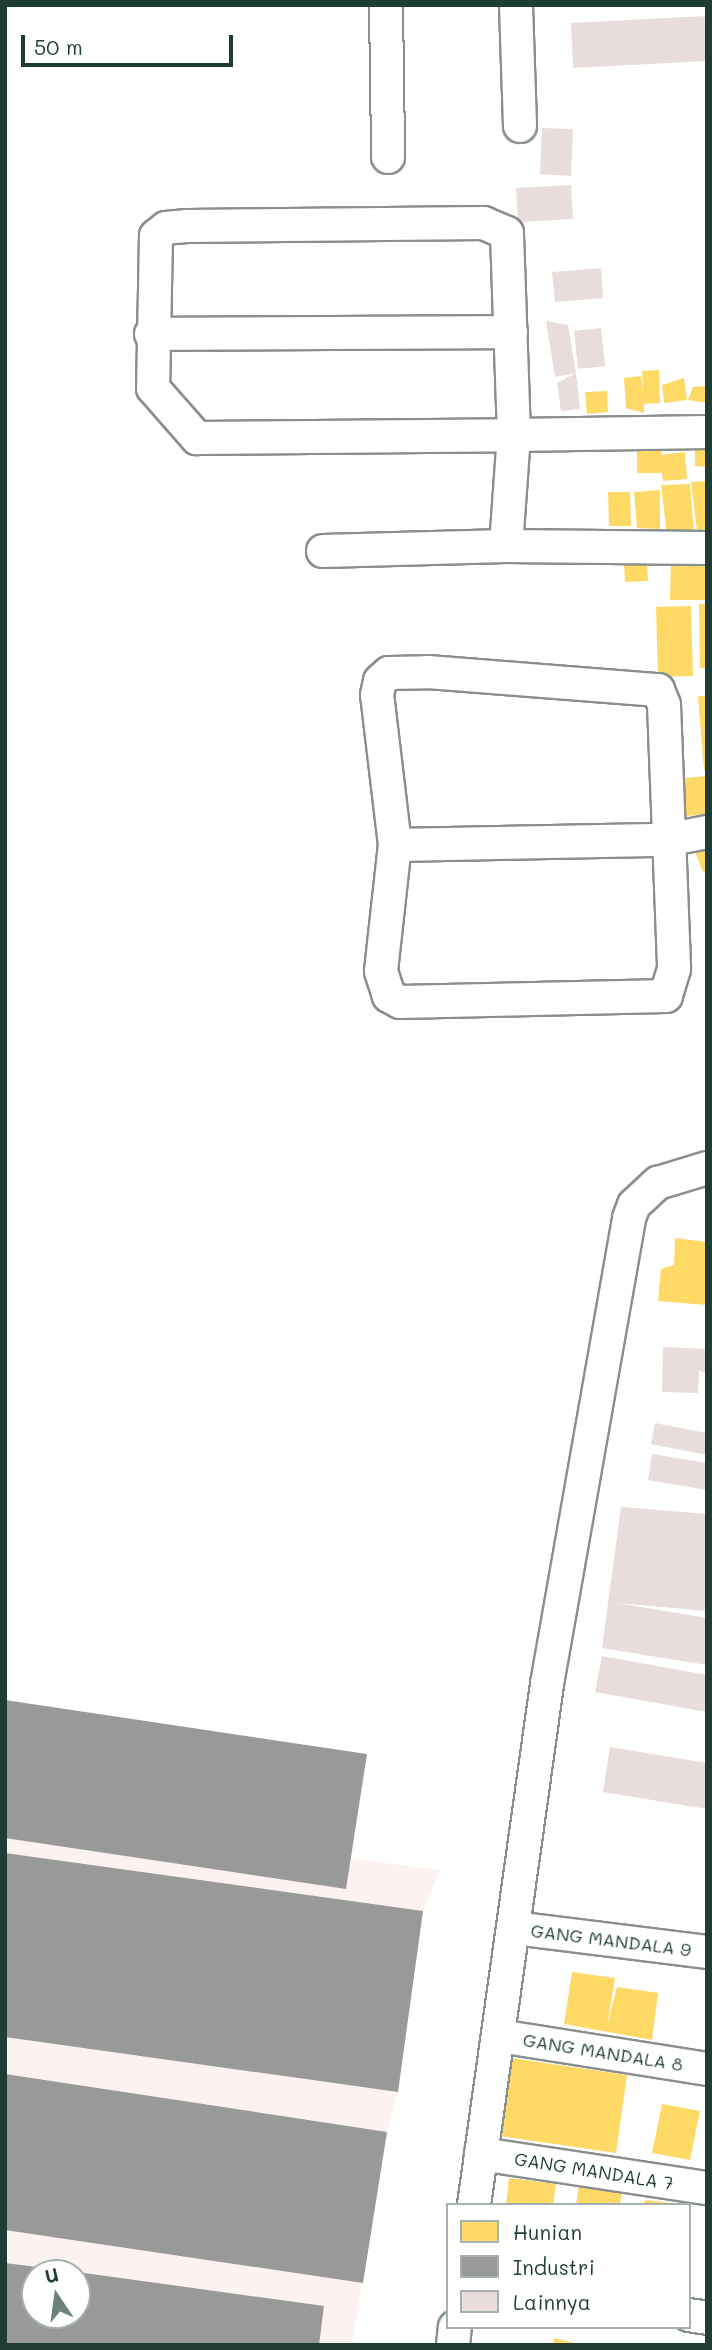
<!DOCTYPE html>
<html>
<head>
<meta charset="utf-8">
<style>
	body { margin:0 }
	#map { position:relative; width:712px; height:2350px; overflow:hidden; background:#fff; font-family:Mali,sans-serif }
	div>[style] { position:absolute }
	.built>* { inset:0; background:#fcf3f0 }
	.homes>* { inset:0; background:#ffd966 }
	.industry>* { inset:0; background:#999 }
	.building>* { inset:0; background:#e8ddda }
	.roads { filter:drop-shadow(2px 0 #898f8d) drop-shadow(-2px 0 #898f8d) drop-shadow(0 2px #898f8d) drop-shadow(0 -2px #898f8d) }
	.minor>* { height:32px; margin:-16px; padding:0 16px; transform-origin:16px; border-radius:16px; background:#fff }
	span { translate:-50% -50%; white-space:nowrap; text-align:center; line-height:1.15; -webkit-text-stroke:7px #fff; paint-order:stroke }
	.street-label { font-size:18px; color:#1f3d34 }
	.frame { position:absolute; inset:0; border:7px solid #1f3d34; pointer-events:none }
	.legend { position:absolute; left:446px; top:2203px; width:245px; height:126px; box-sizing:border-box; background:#fff; border:2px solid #a5b1ae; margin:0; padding:9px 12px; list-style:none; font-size:21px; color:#1f3d34 }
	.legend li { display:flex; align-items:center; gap:14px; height:35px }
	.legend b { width:35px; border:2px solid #a5b1ae }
	.north { position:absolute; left:21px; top:2259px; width:70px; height:70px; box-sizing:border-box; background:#fff; border:2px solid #a5b1ae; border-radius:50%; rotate:347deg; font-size:19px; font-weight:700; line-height:28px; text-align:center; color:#1f3d34 }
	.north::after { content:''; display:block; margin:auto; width:24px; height:32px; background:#6d817b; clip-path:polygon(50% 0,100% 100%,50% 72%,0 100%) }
	.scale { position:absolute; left:21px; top:35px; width:212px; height:32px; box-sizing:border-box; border:4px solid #1f3d34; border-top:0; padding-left:9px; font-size:21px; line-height:24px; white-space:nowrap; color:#1f3d34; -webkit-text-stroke:5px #fff; paint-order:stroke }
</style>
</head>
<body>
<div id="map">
	<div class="built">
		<div style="clip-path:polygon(evenodd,5px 1815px,440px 1870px,423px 1911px,398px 2092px,387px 2132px,352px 2345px,5px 2345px,5px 1815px,35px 2273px,77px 2273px,77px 2315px,35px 2315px,35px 2273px)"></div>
	</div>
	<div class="homes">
		<div style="clip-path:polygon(659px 370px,660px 403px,644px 404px,644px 413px,626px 408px,624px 378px,641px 376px,643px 390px,642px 371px)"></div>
		<div style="clip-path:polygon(684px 378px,687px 400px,664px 403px,662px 385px)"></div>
		<div style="clip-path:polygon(707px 386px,707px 403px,688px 400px,693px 387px)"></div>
		<div style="clip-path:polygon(607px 391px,608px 412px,587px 414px,585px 392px)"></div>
		<div style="clip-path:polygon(695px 441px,707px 441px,707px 467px,695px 466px)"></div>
		<div style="clip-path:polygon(637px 446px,663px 446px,661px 455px,685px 452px,687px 479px,663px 481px,662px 473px,637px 473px)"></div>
		<div style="clip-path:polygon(707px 481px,707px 530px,697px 531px,691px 482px)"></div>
		<div style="clip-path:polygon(690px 484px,694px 532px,667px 535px,661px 485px)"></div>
		<div style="clip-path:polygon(660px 490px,660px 529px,637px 528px,634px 492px)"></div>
		<div style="clip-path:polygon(608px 492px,630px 492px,631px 526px,609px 526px)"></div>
		<div style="clip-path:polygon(671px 555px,707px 555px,707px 600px,670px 600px)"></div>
		<div style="clip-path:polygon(647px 563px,648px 581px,625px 582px,624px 564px)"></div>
		<div style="clip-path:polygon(699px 604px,707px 604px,707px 668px,700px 668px)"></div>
		<div style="clip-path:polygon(691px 606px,693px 676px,658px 677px,656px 607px)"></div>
		<div style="clip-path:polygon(698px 696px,707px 696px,707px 770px,704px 770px)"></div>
		<div style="clip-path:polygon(707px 776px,707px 814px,676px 817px,673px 779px)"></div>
		<div style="clip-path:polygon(707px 839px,707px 870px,703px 872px,692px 844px)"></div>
		<div style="clip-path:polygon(675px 1238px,707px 1242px,707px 1305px,658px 1301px,661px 1269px,674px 1265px)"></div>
		<div style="clip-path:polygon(572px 1972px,615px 1978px,607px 2026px,617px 1987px,658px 1993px,652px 2040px,564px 2024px)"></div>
		<div style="clip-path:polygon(511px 2058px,627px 2075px,616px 2153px,500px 2136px)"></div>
		<div style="clip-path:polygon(662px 2104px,700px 2111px,690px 2160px,652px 2153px)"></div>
		<div style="clip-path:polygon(509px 2178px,556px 2184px,553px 2205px,506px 2205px)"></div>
		<div style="clip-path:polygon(579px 2185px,622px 2192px,620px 2205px,576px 2205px)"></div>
		<div style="clip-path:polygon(645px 2200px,671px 2203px,670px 2205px,644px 2205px)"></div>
		<div style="clip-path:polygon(554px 2338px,578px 2344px,578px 2345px,553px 2345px)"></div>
	</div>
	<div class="industry">
		<div style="clip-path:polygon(5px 1700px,367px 1754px,346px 1889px,5px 1838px)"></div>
		<div style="clip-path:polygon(5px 1853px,423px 1911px,398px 2092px,5px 2037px)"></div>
		<div style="clip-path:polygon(5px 2074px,387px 2132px,363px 2283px,5px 2230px)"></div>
		<div style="clip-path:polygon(5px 2263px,69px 2271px,35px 2273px,35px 2315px,77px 2315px,77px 2272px,324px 2306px,319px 2345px,5px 2345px)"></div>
	</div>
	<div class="building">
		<div style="clip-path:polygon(707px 16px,707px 61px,573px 68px,571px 23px)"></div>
		<div style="clip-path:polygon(542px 128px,573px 129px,571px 176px,540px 174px)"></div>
		<div style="clip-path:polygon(571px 185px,573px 219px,518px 222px,516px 188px)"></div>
		<div style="clip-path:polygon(601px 268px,603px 298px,555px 302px,552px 272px)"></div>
		<div style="clip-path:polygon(546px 321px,568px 325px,576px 373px,580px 409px,561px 411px,557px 383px,576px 373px,555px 377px)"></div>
		<div style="clip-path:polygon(601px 328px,605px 366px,578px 369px,574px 331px)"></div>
		<div style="clip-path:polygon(663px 1347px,707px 1349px,707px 1374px,699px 1370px,698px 1393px,662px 1392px)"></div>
		<div style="clip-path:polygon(655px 1423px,707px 1433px,707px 1455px,651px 1444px)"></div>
		<div style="clip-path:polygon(652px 1454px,707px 1463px,707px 1490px,648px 1480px)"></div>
		<div style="clip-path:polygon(621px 1507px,707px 1514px,707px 1611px,617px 1603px,707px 1618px,707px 1665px,602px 1648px)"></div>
		<div style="clip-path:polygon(602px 1656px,707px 1675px,707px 1712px,595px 1692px)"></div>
		<div style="clip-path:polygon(610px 1747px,707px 1763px,707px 1809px,603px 1792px)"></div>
	</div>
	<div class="roads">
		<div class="minor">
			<div style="left:386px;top:5px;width:152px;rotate:89.2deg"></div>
			<div style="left:516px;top:5px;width:121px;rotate:88.1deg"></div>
			<div style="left:151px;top:334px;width:360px;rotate:-0.3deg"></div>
			<div style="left:506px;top:546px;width:111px;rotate:-85.9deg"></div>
			<div style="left:514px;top:435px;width:202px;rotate:-92deg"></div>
			<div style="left:507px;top:233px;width:25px;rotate:-157deg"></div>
			<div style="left:484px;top:223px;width:297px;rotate:179.4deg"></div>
			<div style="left:187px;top:226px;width:21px;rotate:175deg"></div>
			<div style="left:166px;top:228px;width:13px;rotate:141deg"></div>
			<div style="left:156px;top:236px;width:152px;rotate:91.1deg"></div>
			<div style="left:153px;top:388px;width:67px;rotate:48.7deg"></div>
			<div style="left:197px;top:438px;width:317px;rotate:-0.5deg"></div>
			<div style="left:514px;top:435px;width:193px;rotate:-0.9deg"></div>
			<div style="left:323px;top:551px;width:183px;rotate:-1.6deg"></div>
			<div style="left:506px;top:546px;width:201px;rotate:0.6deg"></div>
			<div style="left:428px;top:672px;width:231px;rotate:4.5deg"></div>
			<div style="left:658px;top:690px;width:16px;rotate:68deg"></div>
			<div style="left:664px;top:705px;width:264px;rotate:87.8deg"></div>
			<div style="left:674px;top:969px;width:28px;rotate:107deg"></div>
			<div style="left:666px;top:996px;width:266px;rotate:178.7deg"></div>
			<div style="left:400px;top:1002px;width:13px;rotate:-151deg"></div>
			<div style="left:389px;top:996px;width:26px;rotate:-108deg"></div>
			<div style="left:381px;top:971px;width:127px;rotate:-83.7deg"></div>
			<div style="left:395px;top:845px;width:151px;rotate:-96.8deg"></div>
			<div style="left:377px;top:695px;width:14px;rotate:-78deg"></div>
			<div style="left:380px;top:681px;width:12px;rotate:-42deg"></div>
			<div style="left:389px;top:673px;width:39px;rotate:-1deg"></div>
			<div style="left:395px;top:845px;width:271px;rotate:-1.1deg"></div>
			<div style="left:666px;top:840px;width:42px;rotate:-11deg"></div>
			<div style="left:515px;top:1928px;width:193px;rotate:7.1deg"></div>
			<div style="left:499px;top:2036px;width:211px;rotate:9deg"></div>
			<div style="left:481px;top:2154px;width:229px;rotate:8.6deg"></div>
			<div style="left:474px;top:2205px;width:526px;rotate:-82.02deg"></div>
			<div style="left:547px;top:1684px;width:473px;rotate:-80deg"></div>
			<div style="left:629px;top:1218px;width:14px;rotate:-69deg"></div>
			<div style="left:634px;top:1205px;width:33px;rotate:-43deg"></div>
			<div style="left:658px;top:1183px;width:51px;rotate:-17deg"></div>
			<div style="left:689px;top:2315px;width:18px;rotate:9deg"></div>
			<div style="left:453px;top:2345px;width:18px;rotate:-84deg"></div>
		</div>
	</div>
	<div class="street-label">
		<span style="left:611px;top:1940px;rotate:7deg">GANG MANDALA 9</span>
		<span style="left:603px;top:2052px;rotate:9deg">GANG MANDALA 8</span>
		<span style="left:594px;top:2171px;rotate:9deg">GANG MANDALA 7</span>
	</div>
	<div class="frame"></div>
	<ul class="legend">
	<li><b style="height:19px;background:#ffd966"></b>Hunian</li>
	<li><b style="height:19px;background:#999"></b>Industri</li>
	<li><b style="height:19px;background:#e8ddda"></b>Lainnya</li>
	</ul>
	<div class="north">U</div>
	<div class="scale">50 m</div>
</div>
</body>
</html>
